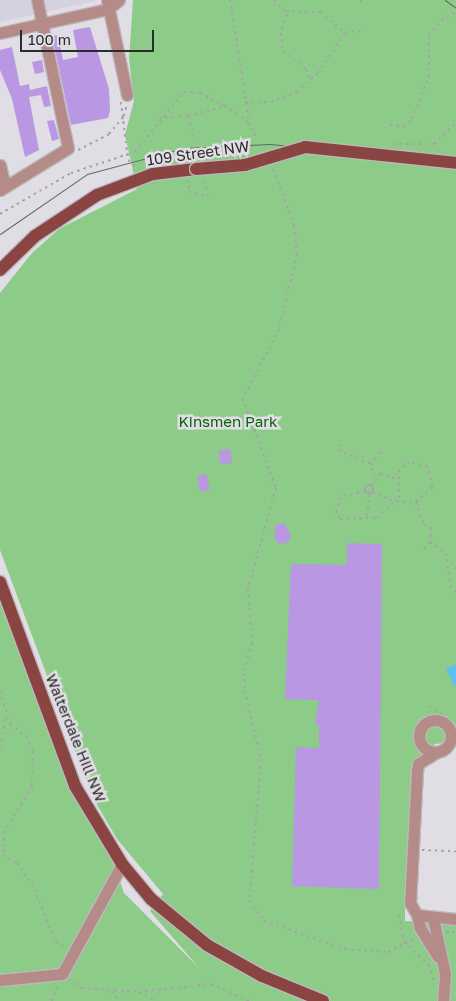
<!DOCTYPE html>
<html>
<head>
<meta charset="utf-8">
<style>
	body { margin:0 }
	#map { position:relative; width:456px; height:1001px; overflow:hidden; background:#e0dde4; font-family:"Golos Text",sans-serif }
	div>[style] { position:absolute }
	.built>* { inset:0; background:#d6d1de }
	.green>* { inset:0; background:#8dcb88 }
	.water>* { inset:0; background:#5dc0ed }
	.building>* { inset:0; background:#b997e3 }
	.path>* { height:2px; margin-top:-1px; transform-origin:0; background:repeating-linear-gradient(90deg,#a5a3a8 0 2.5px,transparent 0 6.5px) }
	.path>.ring { margin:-1px; padding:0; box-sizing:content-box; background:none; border:2px solid #a5a3a8; border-radius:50% }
	.roads { filter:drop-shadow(1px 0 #bcb9bf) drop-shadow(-1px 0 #bcb9bf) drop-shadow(0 1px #bcb9bf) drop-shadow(0 -1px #bcb9bf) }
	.minor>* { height:11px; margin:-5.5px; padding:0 5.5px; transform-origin:5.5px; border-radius:5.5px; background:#b58b88 }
	.minor>.ring { margin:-5.5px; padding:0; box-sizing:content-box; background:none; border:11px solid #b58b88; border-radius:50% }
	.major>* { height:12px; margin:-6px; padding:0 6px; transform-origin:6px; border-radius:6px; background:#8a4442 }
	.tram>* { height:1px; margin:-0.5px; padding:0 0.5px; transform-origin:0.5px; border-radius:0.5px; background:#656467 }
	.bridges { filter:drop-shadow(1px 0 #bcb9bf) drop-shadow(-1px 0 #bcb9bf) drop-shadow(0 1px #bcb9bf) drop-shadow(0 -1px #bcb9bf) }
	.major-bridge>* { height:12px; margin:-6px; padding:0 6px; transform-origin:6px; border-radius:6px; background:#8a4442 }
	span { translate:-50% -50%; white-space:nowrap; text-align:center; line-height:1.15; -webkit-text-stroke:5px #e0dde4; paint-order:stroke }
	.street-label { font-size:15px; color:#2c2b2d }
	.park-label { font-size:15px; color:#076308 }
	.scale { position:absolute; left:20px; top:30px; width:134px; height:22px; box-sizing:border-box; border:2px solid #2c2b2d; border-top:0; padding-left:6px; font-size:15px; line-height:18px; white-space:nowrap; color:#2c2b2d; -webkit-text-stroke:4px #e0dde4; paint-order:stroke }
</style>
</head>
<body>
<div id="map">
	<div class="built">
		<div style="clip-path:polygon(0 0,95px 0,95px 1px,0 22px)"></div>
	</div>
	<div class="green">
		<div style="clip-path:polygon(133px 0,456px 0,456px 742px,435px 744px,411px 770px,405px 908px,405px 921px,456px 923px,456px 1001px,0 1001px,0 593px,87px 816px,114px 864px,124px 893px,199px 968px,150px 911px,163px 894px,117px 839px,92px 796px,0 550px,0 293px,32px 253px,59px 229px,137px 189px,125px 135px,134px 101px,129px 59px)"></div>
	</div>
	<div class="water">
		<div style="clip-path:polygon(456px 664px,456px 685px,454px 686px,446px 669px)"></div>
	</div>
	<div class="building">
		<div style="clip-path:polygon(90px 27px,109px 89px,110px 111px,108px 118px,71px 125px,52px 36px,58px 35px,63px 60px,78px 57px,73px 30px)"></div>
		<div style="clip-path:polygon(12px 47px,20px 86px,29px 84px,30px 90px,47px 86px,51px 106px,44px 107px,41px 95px,29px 97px,39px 150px,25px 157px,12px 99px,0 70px,0 50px)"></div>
		<div style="clip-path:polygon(42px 60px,44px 72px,35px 74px,32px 62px)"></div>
		<div style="clip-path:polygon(54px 120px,59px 139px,52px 141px,47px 121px)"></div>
		<div style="clip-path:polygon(230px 449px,232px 463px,220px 464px,219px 450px)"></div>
		<div style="clip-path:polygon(206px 474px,210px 489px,200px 492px,197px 476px)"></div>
		<div style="clip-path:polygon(284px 523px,291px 536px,289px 542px,280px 544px,275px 539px,275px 525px)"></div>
		<div style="clip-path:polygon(347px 543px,382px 544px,379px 889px,292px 886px,296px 747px,319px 748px,319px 725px,315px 725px,319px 700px,285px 699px,291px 564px,347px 565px)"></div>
	</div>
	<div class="path">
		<div style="left:230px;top:0;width:129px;rotate:81.1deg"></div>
		<div style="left:274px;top:0;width:19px;rotate:47deg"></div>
		<div style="left:287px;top:14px;width:20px;rotate:108deg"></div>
		<div style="left:281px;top:33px;width:18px;rotate:84deg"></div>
		<div style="left:283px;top:51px;width:29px;rotate:38deg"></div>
		<div style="left:306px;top:69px;width:12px;rotate:66deg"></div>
		<div style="left:361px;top:0;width:6px;rotate:81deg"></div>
		<div style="left:286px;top:11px;width:34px;rotate:2deg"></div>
		<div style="left:320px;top:12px;width:33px;rotate:40deg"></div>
		<div style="left:121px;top:102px;width:58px;rotate:83.1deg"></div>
		<div style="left:128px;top:160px;width:13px;rotate:42deg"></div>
		<div style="left:245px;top:102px;width:26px"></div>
		<div style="left:271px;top:102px;width:27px;rotate:-22deg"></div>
		<div style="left:296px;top:92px;width:29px;rotate:-41deg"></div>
		<div style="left:318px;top:73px;width:48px;rotate:-56deg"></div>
		<div style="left:345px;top:33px;width:20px;rotate:-9deg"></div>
		<div style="left:188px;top:116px;width:25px;rotate:74deg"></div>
		<div style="left:159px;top:118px;width:29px;rotate:-4deg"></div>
		<div style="left:188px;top:116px;width:38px;rotate:-15deg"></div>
		<div style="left:225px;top:106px;width:28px;rotate:35deg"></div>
		<div style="left:390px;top:125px;width:14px;rotate:8deg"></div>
		<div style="left:404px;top:127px;width:11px;rotate:-45deg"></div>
		<div style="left:412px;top:119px;width:45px;rotate:-68deg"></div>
		<div style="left:429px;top:77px;width:42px;rotate:-90deg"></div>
		<div style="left:429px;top:35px;width:19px;rotate:-51deg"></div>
		<div style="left:441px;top:20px;width:17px;rotate:-28deg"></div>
		<div style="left:251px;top:128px;width:10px;rotate:61deg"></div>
		<div style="left:393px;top:144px;width:41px"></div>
		<div style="left:434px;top:144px;width:30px;rotate:-44deg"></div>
		<div style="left:78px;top:150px;width:35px;rotate:-27deg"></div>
		<div style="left:109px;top:134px;width:23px;rotate:-50deg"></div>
		<div style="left:124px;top:116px;width:12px;rotate:-76deg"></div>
		<div style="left:273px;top:169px;width:61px;rotate:69.8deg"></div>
		<div style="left:294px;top:226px;width:28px;rotate:84deg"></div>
		<div style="left:297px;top:254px;width:77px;rotate:103.5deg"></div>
		<div style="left:279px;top:329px;width:79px;rotate:117.2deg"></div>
		<div style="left:243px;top:399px;width:95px;rotate:69.7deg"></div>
		<div style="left:276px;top:488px;width:105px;rotate:105.5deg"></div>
		<div style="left:248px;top:589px;width:54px;rotate:85.8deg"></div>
		<div style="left:252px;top:643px;width:31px;rotate:105deg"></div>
		<div style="left:244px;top:673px;width:18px;rotate:87deg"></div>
		<div style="left:245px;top:691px;width:70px;rotate:76.8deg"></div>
		<div style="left:261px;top:759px;width:143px;rotate:94.8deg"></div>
		<div style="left:249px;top:901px;width:25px;rotate:53deg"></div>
		<div style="left:264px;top:921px;width:86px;rotate:19.1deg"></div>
		<div style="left:345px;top:949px;width:43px;rotate:4deg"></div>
		<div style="left:388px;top:952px;width:30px;rotate:-26deg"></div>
		<div style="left:188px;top:180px;width:12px;rotate:85deg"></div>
		<div style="left:189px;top:192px;width:19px;rotate:12deg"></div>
		<div style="left:208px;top:196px;width:18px;rotate:-103deg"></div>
		<div style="left:0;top:214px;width:82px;rotate:-30deg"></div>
		<div style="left:71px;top:173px;width:67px;rotate:-18.2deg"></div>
		<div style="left:135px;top:152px;width:77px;rotate:-50.8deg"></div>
		<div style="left:184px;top:92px;width:16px;rotate:4deg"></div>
		<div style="left:200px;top:93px;width:28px;rotate:27deg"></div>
		<div style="left:341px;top:444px;width:7px;rotate:117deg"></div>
		<div style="left:338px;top:450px;width:36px;rotate:23deg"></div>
		<div style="left:363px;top:456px;width:5px;rotate:79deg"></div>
		<div style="left:374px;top:477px;width:12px;rotate:-104deg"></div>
		<div style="left:371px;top:465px;width:17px;rotate:-57deg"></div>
		<div class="ring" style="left:365px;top:485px;width:6px;height:6px"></div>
		<div style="left:372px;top:486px;width:15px;rotate:-58deg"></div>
		<div style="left:380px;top:473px;width:17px;rotate:21deg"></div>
		<div style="left:365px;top:491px;width:25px;rotate:166deg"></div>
		<div style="left:341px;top:497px;width:14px;rotate:111deg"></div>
		<div style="left:336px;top:510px;width:10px;rotate:66deg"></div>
		<div style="left:340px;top:519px;width:37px;rotate:-2deg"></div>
		<div style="left:377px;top:518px;width:25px;rotate:-42deg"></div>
		<div style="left:396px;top:501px;width:20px;rotate:3deg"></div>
		<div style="left:416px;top:502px;width:23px;rotate:-43deg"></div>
		<div style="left:433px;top:486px;width:21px;rotate:-107deg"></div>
		<div style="left:427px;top:466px;width:17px;rotate:-167deg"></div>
		<div style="left:410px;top:462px;width:14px;rotate:144deg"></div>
		<div style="left:399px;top:470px;width:30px;rotate:90deg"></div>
		<div style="left:372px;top:492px;width:24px;rotate:24deg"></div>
		<div style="left:416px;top:502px;width:23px;rotate:70deg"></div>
		<div style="left:424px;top:524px;width:8px;rotate:30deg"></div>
		<div style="left:431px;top:528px;width:14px;rotate:94deg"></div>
		<div style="left:430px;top:542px;width:13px;rotate:132deg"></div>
		<div style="left:367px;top:516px;width:23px;rotate:-83deg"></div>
		<div style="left:430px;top:542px;width:19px;rotate:35deg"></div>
		<div style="left:446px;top:553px;width:32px;rotate:83deg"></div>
		<div style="left:450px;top:585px;width:10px;rotate:53deg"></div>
		<div style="left:450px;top:563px;width:8px;rotate:40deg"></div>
		<div style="left:0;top:691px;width:34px;rotate:73deg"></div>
		<div style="left:10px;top:724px;width:20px;rotate:37deg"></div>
		<div style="left:26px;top:736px;width:17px;rotate:65deg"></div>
		<div style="left:33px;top:751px;width:35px;rotate:92deg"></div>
		<div style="left:32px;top:786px;width:52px;rotate:121deg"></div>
		<div style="left:5px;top:831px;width:24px;rotate:95deg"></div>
		<div style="left:3px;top:855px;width:16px;rotate:30deg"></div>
		<div style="left:17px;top:863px;width:32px;rotate:55deg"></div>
		<div style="left:35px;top:889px;width:57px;rotate:69.3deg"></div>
		<div style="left:55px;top:942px;width:13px;rotate:27deg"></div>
		<div style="left:429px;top:706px;width:32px;rotate:34deg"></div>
		<div style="left:0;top:747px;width:31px;rotate:-79deg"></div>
		<div style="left:422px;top:850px;width:34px;rotate:2deg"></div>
		<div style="left:399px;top:915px;width:27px;rotate:80deg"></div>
		<div style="left:404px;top:942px;width:34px;rotate:43deg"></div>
		<div style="left:429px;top:965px;width:17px;rotate:73deg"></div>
		<div style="left:446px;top:932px;width:10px"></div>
		<div style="left:68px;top:980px;width:16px;rotate:30deg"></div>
		<div style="left:82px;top:988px;width:57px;rotate:4deg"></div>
		<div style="left:139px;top:992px;width:72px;rotate:-6.3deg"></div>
		<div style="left:211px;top:984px;width:42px;rotate:24.1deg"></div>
		<div style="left:112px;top:991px;width:12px;rotate:55deg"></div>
		<div style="left:139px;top:992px;width:20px;rotate:27deg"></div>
		<div style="left:52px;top:1001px;width:18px;rotate:-71deg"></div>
	</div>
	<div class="roads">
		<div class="minor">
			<div style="left:107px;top:0;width:97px;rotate:78.1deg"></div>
			<div style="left:0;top:33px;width:111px;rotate:-12.5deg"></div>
			<div style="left:108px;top:9px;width:14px;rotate:-39deg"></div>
			<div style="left:0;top:165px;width:22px;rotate:77deg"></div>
			<div style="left:0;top:190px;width:80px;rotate:-31.7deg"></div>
			<div style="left:68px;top:148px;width:151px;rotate:-101.8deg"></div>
			<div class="ring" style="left:419px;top:720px;width:21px;height:21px"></div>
			<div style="left:437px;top:752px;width:22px;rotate:148deg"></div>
			<div style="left:418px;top:764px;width:7px;rotate:98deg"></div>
			<div style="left:417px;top:771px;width:132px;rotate:93deg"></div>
			<div style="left:410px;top:903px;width:14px;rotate:60deg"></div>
			<div style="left:417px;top:915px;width:39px;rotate:6deg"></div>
			<div style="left:417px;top:915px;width:13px;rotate:77deg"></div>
			<div style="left:420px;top:928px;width:34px;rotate:58deg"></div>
			<div style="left:433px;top:918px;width:57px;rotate:77.9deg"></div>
			<div style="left:445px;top:974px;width:27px;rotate:94deg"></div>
			<div style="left:0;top:980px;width:62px;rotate:-5.5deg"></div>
			<div style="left:62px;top:974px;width:125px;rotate:-61.4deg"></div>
		</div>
		<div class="major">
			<div style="left:0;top:270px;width:49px;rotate:-44.2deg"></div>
			<div style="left:35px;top:236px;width:74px;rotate:-33.5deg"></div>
			<div style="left:97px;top:195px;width:60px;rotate:-20.6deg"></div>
			<div style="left:153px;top:174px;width:43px;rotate:-6.6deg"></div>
			<div style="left:0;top:582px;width:217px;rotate:69.8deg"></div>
			<div style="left:75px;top:786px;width:91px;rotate:58.9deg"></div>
			<div style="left:122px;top:864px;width:45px;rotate:50.4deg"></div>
			<div style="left:151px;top:899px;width:72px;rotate:39.4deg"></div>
			<div style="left:207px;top:945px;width:63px;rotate:29.4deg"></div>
			<div style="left:262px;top:976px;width:66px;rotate:22.3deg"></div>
		</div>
	</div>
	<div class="tram">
		<div style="left:445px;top:0;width:14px;rotate:36deg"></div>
		<div style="left:0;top:234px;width:106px;rotate:-34.6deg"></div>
		<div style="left:87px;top:174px;width:100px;rotate:-15deg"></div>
		<div style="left:184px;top:148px;width:86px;rotate:-2.7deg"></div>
		<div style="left:270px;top:144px;width:187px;rotate:5.8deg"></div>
	</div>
	<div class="bridges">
		<div class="major-bridge">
			<div style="left:196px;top:169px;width:49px;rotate:-4.7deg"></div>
			<div style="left:245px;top:165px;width:63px;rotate:-16.7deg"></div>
			<div style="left:305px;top:147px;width:152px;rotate:6deg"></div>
		</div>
	</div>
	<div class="street-label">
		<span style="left:198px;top:153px;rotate:-8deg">109 Street NW</span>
		<span style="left:76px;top:738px;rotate:68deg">Walterdale Hill NW</span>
	</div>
	<div class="park-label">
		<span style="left:228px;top:422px">Kinsmen Park</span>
	</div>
	<div class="scale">100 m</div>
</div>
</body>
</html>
